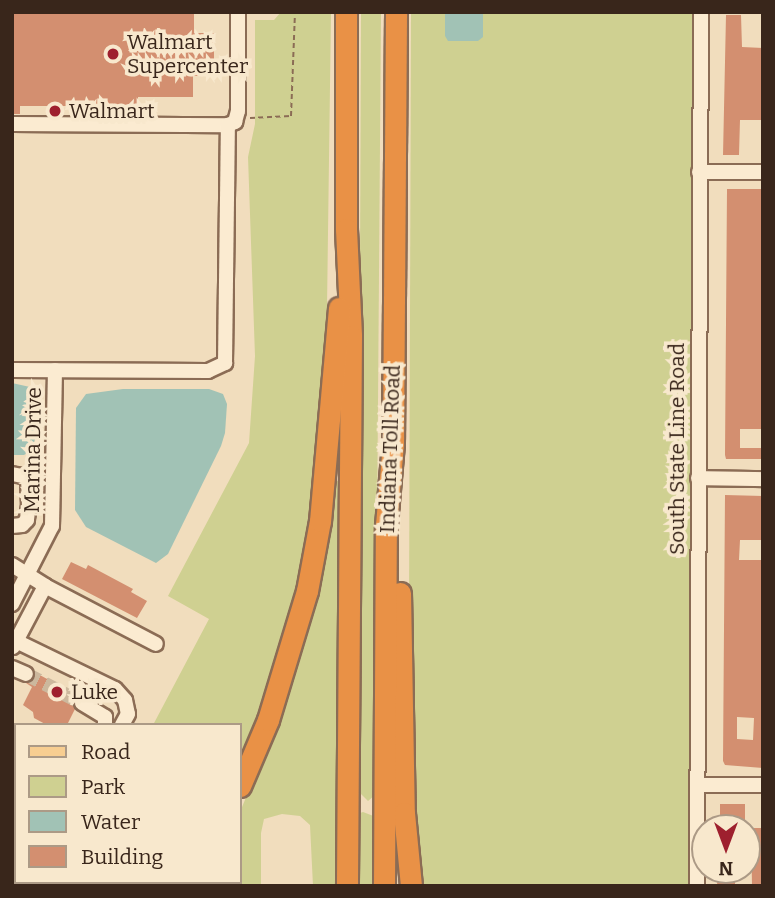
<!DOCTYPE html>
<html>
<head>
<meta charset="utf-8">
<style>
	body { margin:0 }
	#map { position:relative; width:775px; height:898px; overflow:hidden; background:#f1ddbd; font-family:Bitter,serif }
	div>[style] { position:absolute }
	.green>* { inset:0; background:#cfd091 }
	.water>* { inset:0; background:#a1c2b5 }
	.building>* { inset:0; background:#d38f70 }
	.minor-tunnel>* { height:14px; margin-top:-7px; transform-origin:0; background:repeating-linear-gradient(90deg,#ccb89d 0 14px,transparent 0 21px) }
	.path>* { height:2px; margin-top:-1px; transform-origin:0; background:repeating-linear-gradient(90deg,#8b6c55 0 5px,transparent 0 8.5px) }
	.roads { filter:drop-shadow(2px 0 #8b6c55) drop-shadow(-2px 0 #8b6c55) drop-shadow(0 2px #8b6c55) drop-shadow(0 -2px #8b6c55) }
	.minor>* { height:14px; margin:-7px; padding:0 7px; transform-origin:7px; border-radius:7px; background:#fbebd1 }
	.major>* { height:18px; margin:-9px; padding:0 9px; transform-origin:9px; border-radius:9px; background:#f8ce91 }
	.highway>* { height:21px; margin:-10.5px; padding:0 10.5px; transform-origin:10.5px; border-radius:10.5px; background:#e99146 }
	.dots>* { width:19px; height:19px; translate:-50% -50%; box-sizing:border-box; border:4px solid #f8e8cd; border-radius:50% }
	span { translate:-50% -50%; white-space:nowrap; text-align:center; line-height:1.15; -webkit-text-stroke:7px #f8e8cd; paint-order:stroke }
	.poi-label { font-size:21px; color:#39261b }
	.left { translate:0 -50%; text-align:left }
	.street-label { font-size:21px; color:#39261b }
	.frame { position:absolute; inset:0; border:14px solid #39261b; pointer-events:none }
	.legend { position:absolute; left:14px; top:723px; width:228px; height:161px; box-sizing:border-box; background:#f8e8cd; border:2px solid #ac9a86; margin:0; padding:9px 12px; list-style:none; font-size:21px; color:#39261b }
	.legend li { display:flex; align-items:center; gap:14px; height:35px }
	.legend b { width:35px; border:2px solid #ac9a86 }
	.north { position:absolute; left:691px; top:814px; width:70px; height:70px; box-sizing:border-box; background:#f8e8cd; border:2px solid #ac9a86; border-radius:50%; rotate:180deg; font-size:19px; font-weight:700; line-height:28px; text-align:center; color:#39261b }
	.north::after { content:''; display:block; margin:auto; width:24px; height:32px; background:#9e202e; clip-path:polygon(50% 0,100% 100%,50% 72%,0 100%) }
</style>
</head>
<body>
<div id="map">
	<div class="green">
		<div style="clip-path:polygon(281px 12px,331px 12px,327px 308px,314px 491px,302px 570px,264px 705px,240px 761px,240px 725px,153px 725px,209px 619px,168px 596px,249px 443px,255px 356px,248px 157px,255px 124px,255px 20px,274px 20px)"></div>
		<div style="clip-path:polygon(361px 12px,381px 12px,375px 795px,368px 801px,358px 791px)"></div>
		<div style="clip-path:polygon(411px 12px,693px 12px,690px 886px,421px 886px,414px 796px,409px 617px)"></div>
		<div style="clip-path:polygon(334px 481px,339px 481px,338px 886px,313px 886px,310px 825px,300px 816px,282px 814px,264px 819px,261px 833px,261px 886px,202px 886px,204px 882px,240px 882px,240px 812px,286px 700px,302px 648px,316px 600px,328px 533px)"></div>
		<div style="clip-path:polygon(363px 812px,376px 817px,376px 886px,357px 886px,357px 814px)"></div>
		<div style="clip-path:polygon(70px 882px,170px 882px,168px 886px,68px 886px)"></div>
	</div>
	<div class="water">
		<div style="clip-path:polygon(445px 12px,483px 12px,483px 37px,478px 41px,448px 41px,445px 36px)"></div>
		<div style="clip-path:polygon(12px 383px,30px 387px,36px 397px,40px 420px,32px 450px,24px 455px,12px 455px)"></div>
		<div style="clip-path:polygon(123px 389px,209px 389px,223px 394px,227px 404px,225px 433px,221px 446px,168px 554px,156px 563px,86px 527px,75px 510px,76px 408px,86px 394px)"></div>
	</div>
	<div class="building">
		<div style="clip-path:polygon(12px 12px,194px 12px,194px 33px,214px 33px,214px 76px,193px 76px,193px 97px,138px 97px,138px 110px,121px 110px,121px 114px,102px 113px,102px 106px,20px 106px,20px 114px,12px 114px)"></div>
		<div style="clip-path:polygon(726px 15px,741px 15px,742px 47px,763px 48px,763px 120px,740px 120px,739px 155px,723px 155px)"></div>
		<div style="clip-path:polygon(727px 189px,763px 189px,763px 429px,740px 429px,740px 448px,763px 448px,763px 459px,726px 459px,725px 455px)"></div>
		<div style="clip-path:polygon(evenodd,725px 495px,763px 496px,762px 540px,740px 540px,739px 560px,763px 560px,763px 768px,725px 765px,723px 761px,725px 495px,737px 717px,754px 718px,753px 740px,737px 739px,737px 717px)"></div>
		<div style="clip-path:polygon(71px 562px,86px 569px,88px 565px,133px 589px,131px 592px,147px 601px,137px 618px,62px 579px)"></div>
		<div style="clip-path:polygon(36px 673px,77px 695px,72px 702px,75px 709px,67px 725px,47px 725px,34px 718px,33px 712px,23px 705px,32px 687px,26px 683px,32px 681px)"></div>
		<div style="clip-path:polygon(720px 804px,745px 804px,745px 828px,720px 828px)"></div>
		<div style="clip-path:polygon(751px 828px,763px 828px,763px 886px,752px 886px)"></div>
		<div style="clip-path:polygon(718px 870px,735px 870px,735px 886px,717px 886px)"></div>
	</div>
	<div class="minor-tunnel">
		<div style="left:26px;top:674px;width:63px;rotate:27.4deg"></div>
		<div style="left:12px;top:760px;width:7px;rotate:-56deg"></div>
	</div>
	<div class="path">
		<div style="left:250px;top:118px;width:41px;rotate:-2.8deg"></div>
		<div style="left:291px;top:116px;width:104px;rotate:-87.8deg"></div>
	</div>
	<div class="roads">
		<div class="minor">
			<div style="left:12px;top:124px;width:216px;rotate:0.3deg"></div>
			<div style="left:228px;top:125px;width:8px;rotate:-23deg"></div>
			<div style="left:235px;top:122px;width:11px;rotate:-75deg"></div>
			<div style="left:238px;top:111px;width:99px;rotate:-90deg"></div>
			<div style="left:699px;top:172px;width:64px"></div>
			<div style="left:12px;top:370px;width:196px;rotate:0.3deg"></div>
			<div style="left:208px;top:371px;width:19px;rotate:-25deg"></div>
			<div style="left:225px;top:363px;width:238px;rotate:-89.3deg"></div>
			<div style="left:12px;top:474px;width:16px;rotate:11deg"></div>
			<div style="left:28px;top:477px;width:28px;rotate:88deg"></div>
			<div style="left:29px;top:505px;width:15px;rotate:98deg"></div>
			<div style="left:27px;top:520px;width:7px;rotate:135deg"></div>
			<div style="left:22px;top:525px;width:10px;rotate:174deg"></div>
			<div style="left:698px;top:478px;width:65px;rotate:0.9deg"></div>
			<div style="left:12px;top:565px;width:39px;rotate:32deg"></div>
			<div style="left:45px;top:586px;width:125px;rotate:27.6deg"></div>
			<div style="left:12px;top:604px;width:88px;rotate:-62.9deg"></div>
			<div style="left:52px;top:526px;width:156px;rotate:-88.9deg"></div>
			<div style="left:16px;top:641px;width:110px;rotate:25.9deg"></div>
			<div style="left:115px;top:689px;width:15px;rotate:48deg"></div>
			<div style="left:125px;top:700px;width:14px;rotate:78deg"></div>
			<div style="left:128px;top:714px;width:13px;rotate:119deg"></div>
			<div style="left:13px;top:647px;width:69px;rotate:-62.3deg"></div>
			<div style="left:12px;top:668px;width:15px;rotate:23deg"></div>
			<div style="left:82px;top:703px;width:27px;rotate:31deg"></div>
			<div style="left:105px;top:717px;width:8px;rotate:90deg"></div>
			<div style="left:12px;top:732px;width:4px;rotate:14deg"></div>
			<div style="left:12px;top:785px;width:7px;rotate:-56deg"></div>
			<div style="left:698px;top:785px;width:65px"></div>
			<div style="left:697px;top:886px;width:874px;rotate:-89.74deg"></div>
		</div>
		<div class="major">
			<div style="left:12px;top:874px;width:6px;rotate:45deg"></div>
		</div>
		<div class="highway">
			<div style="left:346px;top:12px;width:217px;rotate:90deg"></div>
			<div style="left:346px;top:229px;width:107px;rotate:87.3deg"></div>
			<div style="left:351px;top:336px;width:550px;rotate:90.42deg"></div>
			<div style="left:400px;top:593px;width:220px;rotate:89deg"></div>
			<div style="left:404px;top:813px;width:73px;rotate:84.5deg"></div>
			<div style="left:240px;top:786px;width:72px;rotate:-67deg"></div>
			<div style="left:268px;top:720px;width:135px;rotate:-73.2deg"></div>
			<div style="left:307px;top:591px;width:71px;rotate:-79.5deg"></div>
			<div style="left:320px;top:521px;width:214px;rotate:-84.9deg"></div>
			<div style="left:185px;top:886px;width:4px;rotate:-63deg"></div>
			<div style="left:384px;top:886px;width:361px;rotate:-89.7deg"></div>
			<div style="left:386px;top:525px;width:81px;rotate:-85.1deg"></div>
			<div style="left:393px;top:444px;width:432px;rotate:-89.6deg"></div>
		</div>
	</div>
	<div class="dots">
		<div style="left:113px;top:54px;background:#9e202e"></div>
		<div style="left:55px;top:111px;background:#9e202e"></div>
		<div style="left:57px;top:692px;background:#9e202e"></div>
	</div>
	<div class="poi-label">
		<span class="left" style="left:127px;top:54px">Walmart<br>Supercenter</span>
		<span class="left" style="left:69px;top:111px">Walmart</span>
		<span class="left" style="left:71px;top:692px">Luke</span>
	</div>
	<div class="street-label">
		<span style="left:390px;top:449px;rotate:-88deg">Indiana Toll Road</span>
		<span style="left:677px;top:449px;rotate:-90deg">South State Line Road</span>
		<span style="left:33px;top:450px;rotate:-89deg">Marina Drive</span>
	</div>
	<div class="frame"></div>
	<ul class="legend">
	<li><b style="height:9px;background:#f8ce91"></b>Road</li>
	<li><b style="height:19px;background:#cfd091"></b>Park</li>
	<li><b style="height:19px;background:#a1c2b5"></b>Water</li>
	<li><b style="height:19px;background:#d38f70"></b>Building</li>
	</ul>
	<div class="north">N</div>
</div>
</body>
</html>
